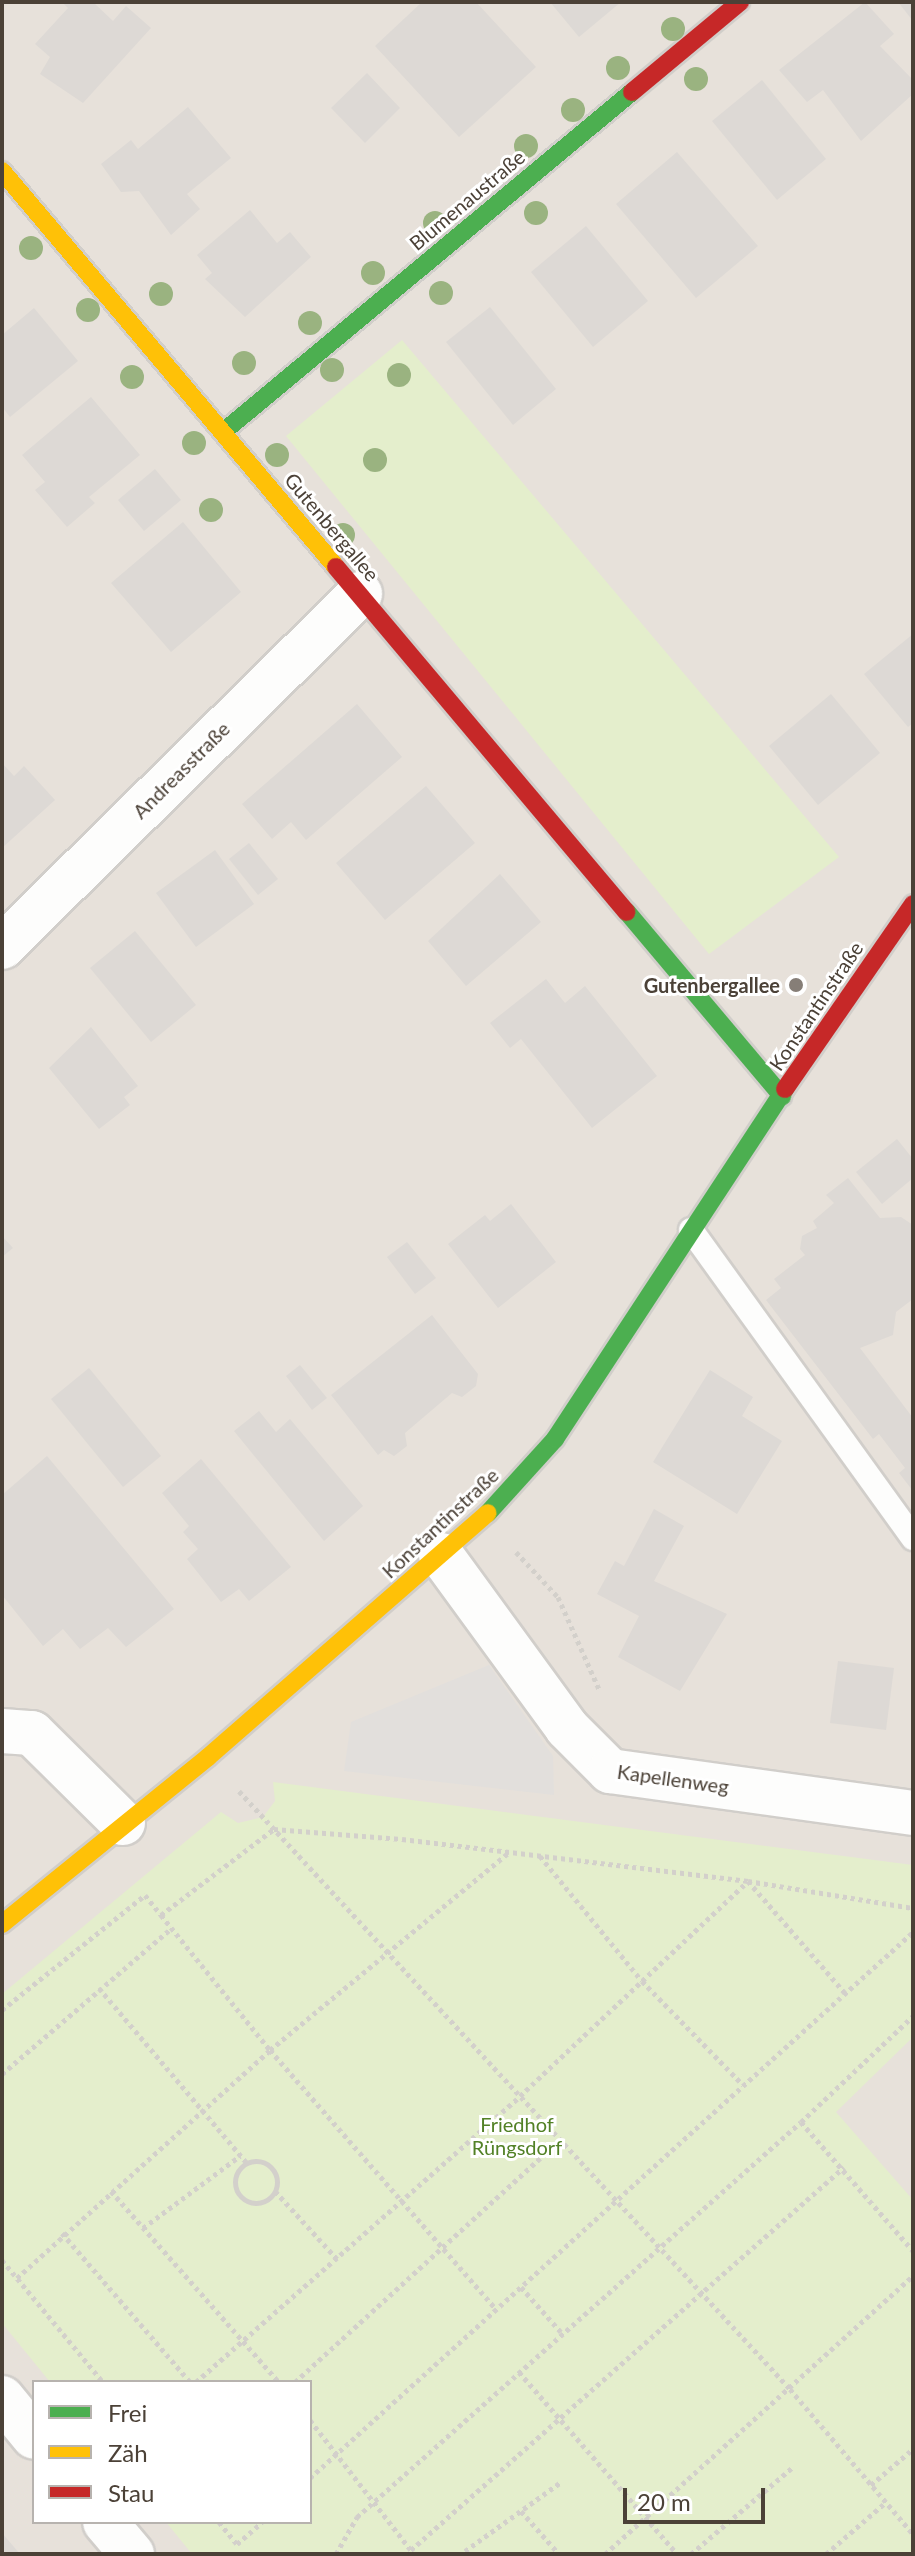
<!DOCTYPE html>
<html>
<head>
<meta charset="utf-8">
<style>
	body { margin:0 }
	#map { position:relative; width:915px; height:2556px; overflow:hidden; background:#f3f0ed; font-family:Lato,sans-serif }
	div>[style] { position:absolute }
	.residential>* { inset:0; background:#e7e1da }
	.green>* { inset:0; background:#e4eecc }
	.parking>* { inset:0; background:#e2dfdc }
	.building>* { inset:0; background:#ddd9d5 }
	.path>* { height:5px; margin-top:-2.5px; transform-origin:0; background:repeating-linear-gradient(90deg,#d3d0cb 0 4px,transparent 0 8px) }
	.path>.ring { margin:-2.5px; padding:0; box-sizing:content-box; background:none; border:5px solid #d3d0cb; border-radius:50% }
	.roads { filter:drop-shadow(2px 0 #d1ceca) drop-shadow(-2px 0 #d1ceca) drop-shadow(0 2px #d1ceca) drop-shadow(0 -2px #d1ceca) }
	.lane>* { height:24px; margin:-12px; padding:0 12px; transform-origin:12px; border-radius:12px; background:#fdfdfc }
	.street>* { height:44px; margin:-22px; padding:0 22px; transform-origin:22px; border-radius:22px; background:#fdfdfc }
	.fast>* { height:18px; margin:-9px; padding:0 9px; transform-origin:9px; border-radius:9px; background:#4caf50 }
	.slow>* { height:18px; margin:-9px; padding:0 9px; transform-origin:9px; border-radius:9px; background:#ffc107 }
	.jam>* { height:18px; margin:-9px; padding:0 9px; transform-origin:9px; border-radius:9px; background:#c62828 }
	.trees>* { width:24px; height:24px; margin:-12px; border-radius:50%; background:#9ab380 }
	.dots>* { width:22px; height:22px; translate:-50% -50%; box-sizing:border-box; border:4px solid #fff; border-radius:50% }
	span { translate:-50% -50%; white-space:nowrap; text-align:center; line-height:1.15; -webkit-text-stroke:6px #fff; paint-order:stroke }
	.street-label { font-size:20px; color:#4b4137 }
	.poi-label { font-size:20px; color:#4b4137; font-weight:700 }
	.right { translate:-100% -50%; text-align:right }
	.park-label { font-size:20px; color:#528126 }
	.frame { position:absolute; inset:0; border:4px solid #4b4137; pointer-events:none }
	.legend { position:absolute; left:32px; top:2380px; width:280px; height:144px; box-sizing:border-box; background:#fff; border:2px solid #b7b3af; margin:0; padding:10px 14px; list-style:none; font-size:24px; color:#4b4137 }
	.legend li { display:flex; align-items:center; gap:16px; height:40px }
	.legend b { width:40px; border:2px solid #b7b3af }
	.scale { position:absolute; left:623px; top:2488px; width:142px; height:36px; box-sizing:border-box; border:4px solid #4b4137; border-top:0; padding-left:10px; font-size:24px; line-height:28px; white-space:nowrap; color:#4b4137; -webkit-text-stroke:6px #fff; paint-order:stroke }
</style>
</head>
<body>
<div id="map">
	<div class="residential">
		<div style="clip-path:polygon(evenodd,2px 2px,913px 2px,913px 2554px,2px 2554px,2px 2px,34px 2382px,310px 2382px,310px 2522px,34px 2522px,34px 2382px)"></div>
	</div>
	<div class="green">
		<div style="clip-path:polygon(402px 340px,839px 857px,709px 954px,286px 436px)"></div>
		<div style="clip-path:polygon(273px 1782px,913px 1865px,913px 2037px,836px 2112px,913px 2200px,913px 2554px,192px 2554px,166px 2522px,310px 2522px,310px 2382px,50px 2382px,2px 2323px,2px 1994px,221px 1812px,238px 1823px,263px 1817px,275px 1801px)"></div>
	</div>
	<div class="parking">
		<div style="clip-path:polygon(489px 1665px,553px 1756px,554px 1795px,344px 1771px,351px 1722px)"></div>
	</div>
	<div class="building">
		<div style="clip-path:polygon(62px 2px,93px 2px,113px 21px,126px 6px,151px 28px,83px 103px,40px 74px,50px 57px,35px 44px,68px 8px)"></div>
		<div style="clip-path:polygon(422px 2px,476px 2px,536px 67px,459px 137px,375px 46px)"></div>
		<div style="clip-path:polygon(550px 2px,621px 2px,579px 37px)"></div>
		<div style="clip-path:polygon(865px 2px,894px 34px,880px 46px,913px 80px,913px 94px,861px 141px,823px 90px,807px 102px,779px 70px)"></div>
		<div style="clip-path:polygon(898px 2px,913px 2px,913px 21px)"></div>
		<div style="clip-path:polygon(367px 73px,400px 108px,365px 143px,331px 108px)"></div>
		<div style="clip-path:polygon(762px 80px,826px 159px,777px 200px,712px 121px)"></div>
		<div style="clip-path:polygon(188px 107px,231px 158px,187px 194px,200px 209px,171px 235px,139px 191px,121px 192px,101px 164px,131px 140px,138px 149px)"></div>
		<div style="clip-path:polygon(677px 152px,758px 246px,696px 298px,616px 204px)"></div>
		<div style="clip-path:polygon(250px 210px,277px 243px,290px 232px,311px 257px,245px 317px,205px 279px,212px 273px,197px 255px)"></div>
		<div style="clip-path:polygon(586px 226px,648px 301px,593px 347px,531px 272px)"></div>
		<div style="clip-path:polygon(490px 307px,556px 389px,513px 425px,446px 342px)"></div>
		<div style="clip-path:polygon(34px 308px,78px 361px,10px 417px,2px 407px,2px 335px)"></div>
		<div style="clip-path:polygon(91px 397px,140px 455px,89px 497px,95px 503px,67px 527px,35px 490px,45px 482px,22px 455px)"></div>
		<div style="clip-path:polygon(155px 469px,181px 500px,144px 531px,118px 500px)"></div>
		<div style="clip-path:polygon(183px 522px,241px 592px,171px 652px,111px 583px)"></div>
		<div style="clip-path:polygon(913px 634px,913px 723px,908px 727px,864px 674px)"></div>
		<div style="clip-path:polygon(831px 694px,880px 753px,818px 805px,769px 746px)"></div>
		<div style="clip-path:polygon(357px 704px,402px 757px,306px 840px,291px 822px,272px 839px,242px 804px)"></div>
		<div style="clip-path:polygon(2px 763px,14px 776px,24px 766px,55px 800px,2px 848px)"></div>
		<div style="clip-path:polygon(426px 786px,475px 843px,385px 920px,336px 863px)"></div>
		<div style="clip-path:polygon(249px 843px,278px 879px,258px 895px,229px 859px)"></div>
		<div style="clip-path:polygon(215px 850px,254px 904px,196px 947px,156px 893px)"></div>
		<div style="clip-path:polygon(500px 874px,541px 922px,466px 986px,428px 941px)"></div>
		<div style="clip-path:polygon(135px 931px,196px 1005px,151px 1042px,90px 968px)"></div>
		<div style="clip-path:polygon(546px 979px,565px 1003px,585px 986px,657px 1076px,592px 1128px,521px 1039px,510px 1048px,490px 1023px)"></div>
		<div style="clip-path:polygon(91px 1027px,138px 1086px,124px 1097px,130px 1105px,99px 1129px,49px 1068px)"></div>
		<div style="clip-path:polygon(897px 1139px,913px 1159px,913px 1178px,882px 1204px,856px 1172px)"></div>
		<div style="clip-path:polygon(848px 1178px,880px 1218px,901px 1217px,913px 1225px,913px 1299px,896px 1312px,893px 1335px,860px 1348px,913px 1418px,913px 1491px,899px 1473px,905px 1468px,879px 1434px,873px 1439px,766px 1300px,781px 1288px,774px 1279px,805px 1255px,800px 1249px,802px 1236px,817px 1228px,813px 1221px,834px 1203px,826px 1195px)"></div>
		<div style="clip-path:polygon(511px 1204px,556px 1262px,498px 1308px,448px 1244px,485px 1215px,490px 1221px)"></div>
		<div style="clip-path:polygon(2px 1236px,13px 1248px,2px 1257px)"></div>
		<div style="clip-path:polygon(407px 1242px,436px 1278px,415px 1294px,387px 1257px)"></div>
		<div style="clip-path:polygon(432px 1315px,478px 1374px,476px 1386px,462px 1397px,452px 1393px,405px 1433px,407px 1446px,394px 1456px,384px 1450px,378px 1455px,331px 1395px)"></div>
		<div style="clip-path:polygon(300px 1365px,327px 1398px,312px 1410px,286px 1376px)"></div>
		<div style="clip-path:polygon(89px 1368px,161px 1456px,123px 1487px,51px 1399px)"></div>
		<div style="clip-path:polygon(710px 1370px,753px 1397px,742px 1416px,782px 1441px,737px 1514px,653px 1462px)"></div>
		<div style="clip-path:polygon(259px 1411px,276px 1432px,290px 1419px,363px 1506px,324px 1541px,234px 1431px)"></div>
		<div style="clip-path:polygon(47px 1456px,174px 1609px,126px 1647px,108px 1628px,80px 1649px,63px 1629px,43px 1646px,2px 1595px,2px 1495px)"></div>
		<div style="clip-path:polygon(201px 1459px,291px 1567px,249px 1601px,239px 1589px,221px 1602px,187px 1559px,198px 1549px,183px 1532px,189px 1526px,162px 1493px)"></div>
		<div style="clip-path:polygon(654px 1509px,684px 1526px,654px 1581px,727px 1614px,680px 1691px,618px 1657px,639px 1616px,597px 1594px,615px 1561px,624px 1566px)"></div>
		<div style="clip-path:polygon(838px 1661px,894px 1668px,886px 1730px,830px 1723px)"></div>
		<div style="clip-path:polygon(2px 2533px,20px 2554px,2px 2554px)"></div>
	</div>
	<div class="path">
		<div style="left:516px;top:1552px;width:62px;rotate:47deg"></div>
		<div style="left:558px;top:1597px;width:101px;rotate:66deg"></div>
		<div style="left:239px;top:1791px;width:813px;rotate:47.34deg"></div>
		<div style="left:790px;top:2389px;width:190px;rotate:49.7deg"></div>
		<div style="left:540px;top:1856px;width:161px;rotate:50.8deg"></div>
		<div style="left:642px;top:1981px;width:145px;rotate:45.8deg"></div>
		<div style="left:161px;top:1915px;width:174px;rotate:51.1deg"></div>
		<div style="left:270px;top:2050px;width:344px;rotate:48.9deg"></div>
		<div style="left:99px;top:1988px;width:228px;rotate:49.8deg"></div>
		<div style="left:2px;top:2010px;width:184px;rotate:-38.8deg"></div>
		<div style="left:145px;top:1895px;width:26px;rotate:51deg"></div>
		<div style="left:161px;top:1915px;width:142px;rotate:-37.3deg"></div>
		<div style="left:274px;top:1829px;width:128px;rotate:4.5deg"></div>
		<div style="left:402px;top:1839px;width:349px;rotate:6.9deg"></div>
		<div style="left:748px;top:1881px;width:167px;rotate:9.3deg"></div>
		<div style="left:2px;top:2074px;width:224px;rotate:-40.7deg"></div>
		<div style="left:801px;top:2122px;width:171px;rotate:49deg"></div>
		<div class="ring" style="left:235px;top:2161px;width:37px;height:37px"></div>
		<div style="left:111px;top:2191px;width:254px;rotate:48.7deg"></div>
		<div style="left:275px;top:2191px;width:92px;rotate:47.6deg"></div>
		<div style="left:143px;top:2228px;width:121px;rotate:-36.6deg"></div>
		<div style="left:62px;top:2233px;width:196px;rotate:49.3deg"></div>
		<div style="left:2px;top:2260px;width:158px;rotate:50.4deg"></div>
		<div style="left:17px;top:2278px;width:341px;rotate:-42deg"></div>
		<div style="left:270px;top:2050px;width:310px;rotate:-39.6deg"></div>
		<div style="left:521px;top:2287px;width:60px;rotate:48.4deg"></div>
		<div style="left:519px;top:2372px;width:241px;rotate:49deg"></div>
		<div style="left:196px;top:2382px;width:432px;rotate:-41.4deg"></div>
		<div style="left:520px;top:2096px;width:313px;rotate:-43.3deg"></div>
		<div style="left:748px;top:1881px;width:148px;rotate:49.1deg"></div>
		<div style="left:295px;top:2382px;width:359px;rotate:-42.4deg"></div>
		<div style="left:310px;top:2420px;width:170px;rotate:52.2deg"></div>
		<div style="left:310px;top:2478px;width:813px;rotate:-42.16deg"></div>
		<div style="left:871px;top:2485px;width:55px;rotate:-40.6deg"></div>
		<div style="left:521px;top:2511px;width:57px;rotate:48.5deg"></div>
		<div style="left:219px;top:2522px;width:28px;rotate:51deg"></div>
		<div style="left:237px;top:2544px;width:33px;rotate:-41deg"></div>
		<div style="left:411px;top:2550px;width:578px;rotate:-41.49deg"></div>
		<div style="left:465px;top:2551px;width:118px;rotate:-35.7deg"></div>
		<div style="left:336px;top:2554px;width:43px;rotate:-60.4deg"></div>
		<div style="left:357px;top:2517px;width:594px;rotate:-41.66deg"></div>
		<div style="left:801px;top:2122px;width:154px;rotate:-43.4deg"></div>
		<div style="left:605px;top:2554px;width:415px;rotate:-42.1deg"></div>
		<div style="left:691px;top:2554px;width:135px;rotate:-40.5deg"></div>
		<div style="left:826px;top:2554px;width:79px;rotate:-40.9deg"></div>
	</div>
	<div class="roads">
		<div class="lane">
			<div style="left:691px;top:1230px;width:380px;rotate:54.2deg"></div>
		</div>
		<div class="street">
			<div style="left:2px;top:947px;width:503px;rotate:-44.6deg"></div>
			<div style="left:441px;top:1555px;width:214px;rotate:53.9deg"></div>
			<div style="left:567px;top:1728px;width:61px;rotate:45deg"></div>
			<div style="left:610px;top:1771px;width:306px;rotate:7.9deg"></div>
			<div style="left:2px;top:1731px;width:30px;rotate:4deg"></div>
			<div style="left:32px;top:1733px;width:128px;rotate:44.7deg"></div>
			<div style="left:2px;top:2398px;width:50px;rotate:50.6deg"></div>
			<div style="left:105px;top:2522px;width:42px;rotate:49.8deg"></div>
		</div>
		<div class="fast">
			<div style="left:223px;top:432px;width:532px;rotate:-39.74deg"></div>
			<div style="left:627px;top:912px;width:241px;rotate:49.9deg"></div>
			<div style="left:488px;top:1513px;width:100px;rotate:-47.8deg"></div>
			<div style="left:555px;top:1439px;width:419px;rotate:-56.7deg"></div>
		</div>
		<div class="slow">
			<div style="left:2px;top:171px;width:518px;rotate:49.85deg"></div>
			<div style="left:2px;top:1924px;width:265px;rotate:-39deg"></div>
			<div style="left:208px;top:1757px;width:371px;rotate:-41.1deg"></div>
		</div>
		<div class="jam">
			<div style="left:632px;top:92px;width:141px;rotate:-39.8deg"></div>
			<div style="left:336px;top:567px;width:451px;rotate:49.9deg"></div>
			<div style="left:785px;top:1089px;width:225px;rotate:-55.3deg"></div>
		</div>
	</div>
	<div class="trees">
		<div style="left:673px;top:29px"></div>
		<div style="left:618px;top:68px"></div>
		<div style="left:696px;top:79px"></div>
		<div style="left:573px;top:110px"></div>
		<div style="left:526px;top:146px"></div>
		<div style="left:536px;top:213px"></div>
		<div style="left:435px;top:223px"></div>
		<div style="left:31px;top:248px"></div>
		<div style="left:373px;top:273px"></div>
		<div style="left:441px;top:293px"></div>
		<div style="left:161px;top:294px"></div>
		<div style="left:88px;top:310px"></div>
		<div style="left:310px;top:323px"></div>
		<div style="left:244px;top:363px"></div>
		<div style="left:332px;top:370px"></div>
		<div style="left:399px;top:375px"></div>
		<div style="left:132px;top:377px"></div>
		<div style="left:194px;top:443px"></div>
		<div style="left:277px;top:455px"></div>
		<div style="left:375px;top:460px"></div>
		<div style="left:211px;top:510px"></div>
		<div style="left:343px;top:535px"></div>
	</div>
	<div class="dots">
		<div style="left:796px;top:985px;background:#867e77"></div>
	</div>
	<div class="street-label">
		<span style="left:467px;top:200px;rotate:-40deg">Blumenaustraße</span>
		<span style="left:332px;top:527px;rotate:50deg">Gutenbergallee</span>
		<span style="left:181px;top:770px;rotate:-45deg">Andreasstraße</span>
		<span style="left:816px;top:1006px;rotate:-56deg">Konstantinstraße</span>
		<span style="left:440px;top:1523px;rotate:-43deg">Konstantinstraße</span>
		<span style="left:673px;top:1779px;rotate:8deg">Kapellenweg</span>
	</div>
	<div class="poi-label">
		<span class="right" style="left:780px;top:985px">Gutenbergallee</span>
	</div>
	<div class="park-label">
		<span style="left:517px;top:2136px">Friedhof<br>Rüngsdorf</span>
	</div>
	<div class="frame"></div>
	<ul class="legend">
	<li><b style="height:10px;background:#4caf50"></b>Frei</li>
	<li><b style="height:10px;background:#ffc107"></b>Zäh</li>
	<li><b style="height:10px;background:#c62828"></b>Stau</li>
	</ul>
	<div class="scale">20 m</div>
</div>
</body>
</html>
